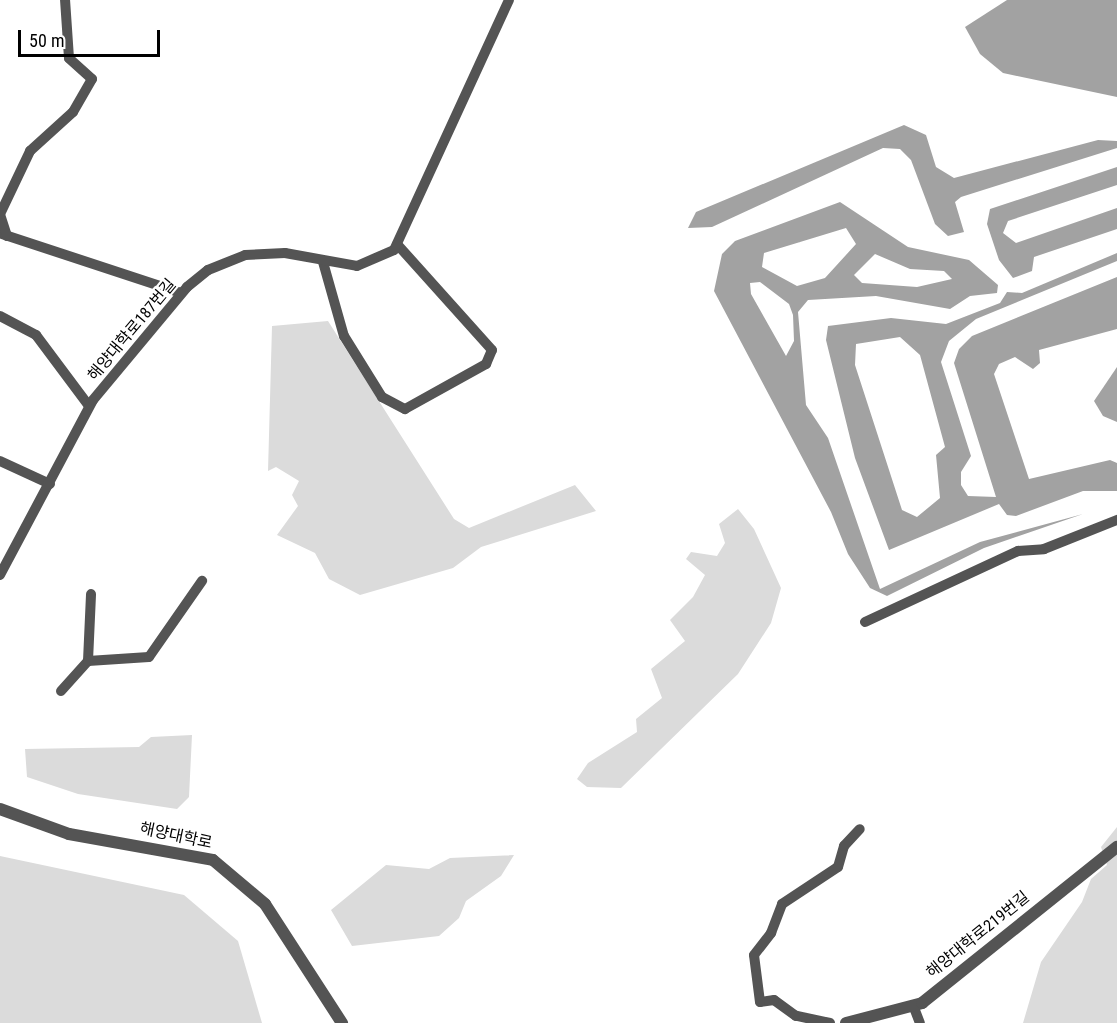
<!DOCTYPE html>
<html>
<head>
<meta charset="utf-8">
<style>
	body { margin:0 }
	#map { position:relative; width:1117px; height:1023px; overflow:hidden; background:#fff; font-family:"Roboto Condensed","Noto Sans KR",sans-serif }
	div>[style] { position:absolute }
	.green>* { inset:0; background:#dbdbdb }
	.water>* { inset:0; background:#a2a2a2 }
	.service>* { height:10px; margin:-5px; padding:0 5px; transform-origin:5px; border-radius:5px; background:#545454 }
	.minor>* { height:12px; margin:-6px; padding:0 6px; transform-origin:6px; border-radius:6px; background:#545454 }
	.tertiary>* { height:12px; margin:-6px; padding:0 6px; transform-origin:6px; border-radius:6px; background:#545454 }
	span { translate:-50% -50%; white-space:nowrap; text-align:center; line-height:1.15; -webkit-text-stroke:4.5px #fff; paint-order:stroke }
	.street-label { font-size:16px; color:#000 }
	.scale { position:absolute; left:18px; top:30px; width:142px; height:27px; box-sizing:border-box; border:3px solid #000; border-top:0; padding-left:8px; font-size:18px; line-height:21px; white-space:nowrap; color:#000; -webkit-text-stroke:4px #fff; paint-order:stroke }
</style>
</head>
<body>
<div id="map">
	<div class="green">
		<div style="clip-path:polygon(328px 321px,454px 519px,469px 528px,575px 485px,596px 511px,481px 547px,453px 568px,360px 595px,329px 579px,315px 553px,277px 535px,298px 506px,292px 495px,299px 481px,276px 467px,268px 471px,272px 326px)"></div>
		<div style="clip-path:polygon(738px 509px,754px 529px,781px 588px,771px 623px,738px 674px,621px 788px,587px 787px,577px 779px,588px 763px,637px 732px,636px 719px,662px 698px,651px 669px,685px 641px,670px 620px,693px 597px,705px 575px,686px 559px,691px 552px,717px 556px,725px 543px,719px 524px)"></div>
		<div style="clip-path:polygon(192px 735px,189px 797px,177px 809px,78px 794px,27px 777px,25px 749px,139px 747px,151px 737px)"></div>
		<div style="clip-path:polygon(1117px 827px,1117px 1023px,1023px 1023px,1041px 962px,1082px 902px,1091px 879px,1107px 865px,1101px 847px)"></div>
		<div style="clip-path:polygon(514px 855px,501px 876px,466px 901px,459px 918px,439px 936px,352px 946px,331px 910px,386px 865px,429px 869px,450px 858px)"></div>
		<div style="clip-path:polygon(0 856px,184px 895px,238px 941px,262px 1023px,0 1023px)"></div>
	</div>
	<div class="water">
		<div style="clip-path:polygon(1007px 0,1117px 0,1117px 97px,1003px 73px,980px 54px,965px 27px)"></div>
		<div style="clip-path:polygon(904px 125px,926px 135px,936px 167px,954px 178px,1098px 140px,1117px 141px,1117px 148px,961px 197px,955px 202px,964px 232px,948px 236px,935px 224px,911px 160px,900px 149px,883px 148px,712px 227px,688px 228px,696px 212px)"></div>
		<div style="clip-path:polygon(1117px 167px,1117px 185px,1008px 221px,1003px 233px,1016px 243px,1117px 208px,1117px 229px,1034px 257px,1032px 271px,1013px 278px,999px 260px,987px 224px,990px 209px)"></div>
		<div style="clip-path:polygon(evenodd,840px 202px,908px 247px,969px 260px,998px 285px,997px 293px,970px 296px,950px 309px,876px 296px,808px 300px,798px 312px,806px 405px,828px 438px,880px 589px,980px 542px,1083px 514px,984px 548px,887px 596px,870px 588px,848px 554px,831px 512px,714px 291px,722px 254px,735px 241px,840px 202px,846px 228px,856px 244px,825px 278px,797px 286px,762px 267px,764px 253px,846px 228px,840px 202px,875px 254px,910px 269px,944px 271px,952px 279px,917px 287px,862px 283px,854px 275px,875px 254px,840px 202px,760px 282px,789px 304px,793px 315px,794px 341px,786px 356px,751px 294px,750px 283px,760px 282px)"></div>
		<div style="clip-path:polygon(evenodd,1117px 253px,1117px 261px,976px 319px,949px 341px,941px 362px,971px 456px,961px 472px,961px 485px,968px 496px,996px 497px,954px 363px,959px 349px,972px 336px,1117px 277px,1117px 329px,1039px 350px,1040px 363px,1033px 369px,1015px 357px,999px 364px,994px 374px,1029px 479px,1110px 460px,1117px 463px,1117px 491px,1083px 491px,1016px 516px,1007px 515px,999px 504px,889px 550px,855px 458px,826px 340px,828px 326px,891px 318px,946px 324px,1000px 303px,1007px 292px,1022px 293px,1117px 253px,900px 337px,920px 355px,945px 447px,936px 455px,940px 498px,917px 517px,902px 510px,855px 365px,856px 344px,900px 337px)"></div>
		<div style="clip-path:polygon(1117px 367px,1117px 422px,1103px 416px,1094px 401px)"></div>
	</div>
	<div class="service">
		<div style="left:2px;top:234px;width:188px;rotate:18.2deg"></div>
		<div style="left:7px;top:236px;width:23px;rotate:-108deg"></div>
		<div style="left:0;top:214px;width:70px;rotate:-64.5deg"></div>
		<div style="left:30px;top:151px;width:58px;rotate:-42.2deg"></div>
		<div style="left:73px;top:112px;width:38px;rotate:-60deg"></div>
		<div style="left:92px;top:79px;width:31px;rotate:-138deg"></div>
		<div style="left:69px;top:58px;width:58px;rotate:-93.9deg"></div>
		<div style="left:323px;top:262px;width:77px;rotate:74.2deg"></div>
		<div style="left:344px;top:336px;width:72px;rotate:58.1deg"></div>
		<div style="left:382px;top:397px;width:26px;rotate:28deg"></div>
		<div style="left:405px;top:409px;width:93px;rotate:-29.1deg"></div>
		<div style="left:486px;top:364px;width:15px;rotate:-67deg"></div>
		<div style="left:492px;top:350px;width:142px;rotate:-131.9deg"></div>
		<div style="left:0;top:316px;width:41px;rotate:27.8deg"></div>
		<div style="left:36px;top:335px;width:89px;rotate:53.3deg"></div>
		<div style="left:0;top:461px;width:55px;rotate:24.7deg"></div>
		<div style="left:0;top:575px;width:198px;rotate:-62deg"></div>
		<div style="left:93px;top:400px;width:147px;rotate:-50.2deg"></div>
		<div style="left:187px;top:287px;width:27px;rotate:-39deg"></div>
		<div style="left:208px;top:270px;width:40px;rotate:-22deg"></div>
		<div style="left:245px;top:255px;width:40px;rotate:-2.9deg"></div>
		<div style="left:285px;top:253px;width:73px;rotate:10.2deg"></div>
		<div style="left:357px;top:266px;width:40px;rotate:-23.4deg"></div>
		<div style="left:394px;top:250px;width:275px;rotate:-65.3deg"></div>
		<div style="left:865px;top:622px;width:169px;rotate:-24.9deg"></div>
		<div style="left:1018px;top:551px;width:26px;rotate:-4deg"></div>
		<div style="left:1044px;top:549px;width:79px;rotate:-21.7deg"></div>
		<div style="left:88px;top:661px;width:67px;rotate:-87.4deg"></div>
		<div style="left:61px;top:691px;width:40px;rotate:-48deg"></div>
		<div style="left:88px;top:661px;width:61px;rotate:-3.8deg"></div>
		<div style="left:149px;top:657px;width:93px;rotate:-55.1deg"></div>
		<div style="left:913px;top:1005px;width:19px;rotate:69deg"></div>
		<div style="left:830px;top:1023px;width:35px;rotate:-168deg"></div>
		<div style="left:796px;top:1016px;width:27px;rotate:-144deg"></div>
		<div style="left:774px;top:1000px;width:14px;rotate:172deg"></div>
		<div style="left:760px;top:1002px;width:47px;rotate:-97.3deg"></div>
		<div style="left:754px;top:955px;width:28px;rotate:-52deg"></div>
		<div style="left:771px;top:933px;width:31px;rotate:-69deg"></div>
		<div style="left:782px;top:904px;width:67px;rotate:-33.5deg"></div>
		<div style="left:838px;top:867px;width:22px;rotate:-74deg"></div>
		<div style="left:844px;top:846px;width:23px;rotate:-47deg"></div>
	</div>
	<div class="minor">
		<div style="left:846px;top:1023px;width:79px;rotate:-14.7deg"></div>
		<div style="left:922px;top:1003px;width:250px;rotate:-38.7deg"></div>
	</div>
	<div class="tertiary">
		<div style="left:0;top:809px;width:73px;rotate:19.9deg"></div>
		<div style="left:69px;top:834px;width:146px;rotate:10.2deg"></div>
		<div style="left:213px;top:860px;width:68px;rotate:40.2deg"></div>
		<div style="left:265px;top:904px;width:142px;rotate:57.1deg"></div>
	</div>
	<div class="street-label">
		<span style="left:132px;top:330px;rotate:-50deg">해양대학로187번길</span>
		<span style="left:176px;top:836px;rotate:12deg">해양대학로</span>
		<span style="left:978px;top:935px;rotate:-39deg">해양대학로219번길</span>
	</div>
	<div class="scale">50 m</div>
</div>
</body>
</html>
